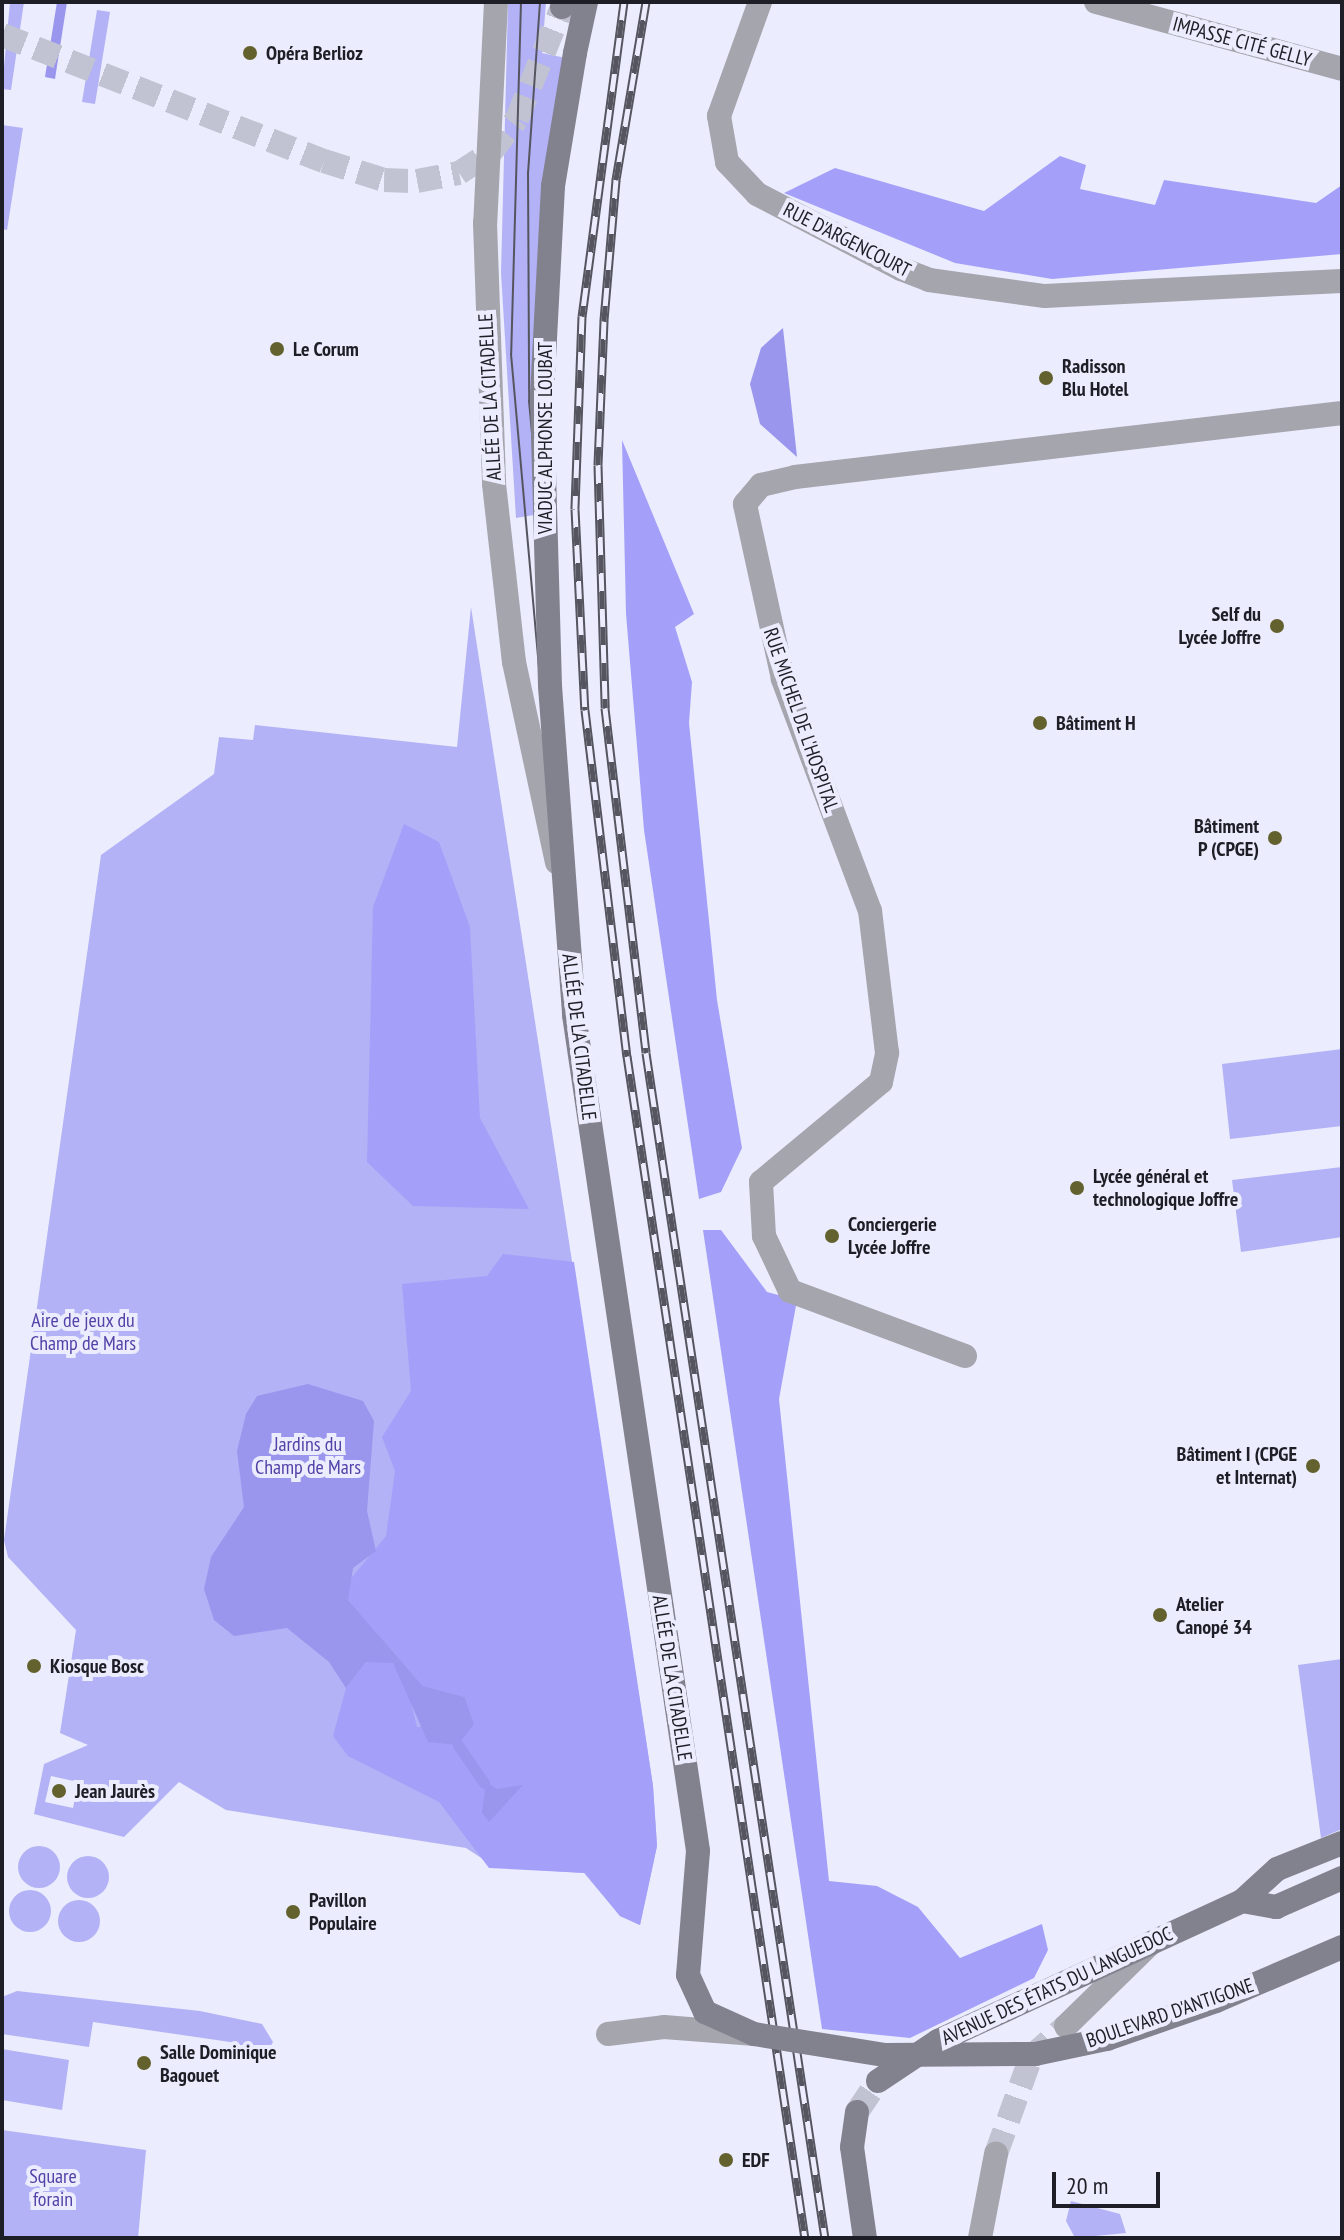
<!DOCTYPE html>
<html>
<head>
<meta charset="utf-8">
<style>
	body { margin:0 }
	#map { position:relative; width:1344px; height:2240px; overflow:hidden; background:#ebecfd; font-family:"PT Sans Narrow",sans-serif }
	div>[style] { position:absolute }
	.green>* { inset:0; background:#b3b2f6 }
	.round { border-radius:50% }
	.forest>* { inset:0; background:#a4a0f9 }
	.water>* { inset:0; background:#9a96ee }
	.stream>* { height:11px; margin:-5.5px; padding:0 5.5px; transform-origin:5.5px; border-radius:5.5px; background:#9a96ee }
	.street-tunnel>* { height:24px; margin-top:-12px; transform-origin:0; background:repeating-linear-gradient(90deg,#c2c3d2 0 24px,transparent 0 36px) }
	.secondary-tunnel>* { height:24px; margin-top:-12px; transform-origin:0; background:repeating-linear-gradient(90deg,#c2c3d2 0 24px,transparent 0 36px) }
	.street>* { height:24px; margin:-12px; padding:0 12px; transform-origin:12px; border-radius:12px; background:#a5a5ae }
	.secondary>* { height:24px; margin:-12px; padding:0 12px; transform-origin:12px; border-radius:12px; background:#82828f }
	.tram>* { height:2px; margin:-1px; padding:0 1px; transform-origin:1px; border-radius:1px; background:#555560 }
	.rail>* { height:9px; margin-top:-4.5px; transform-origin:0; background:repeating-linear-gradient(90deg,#ebecfd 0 18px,#555560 0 36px); box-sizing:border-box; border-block:2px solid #555560 }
	.secondary-bridge>* { height:24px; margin:-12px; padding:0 12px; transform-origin:12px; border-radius:12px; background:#82828f }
	.dots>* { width:22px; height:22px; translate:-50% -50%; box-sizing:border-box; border:4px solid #ebecfd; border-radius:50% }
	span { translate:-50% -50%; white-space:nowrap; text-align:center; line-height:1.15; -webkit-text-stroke:8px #ebecfd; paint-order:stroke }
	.street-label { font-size:20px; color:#1e1e26 }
	.poi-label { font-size:20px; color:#1e1e26; font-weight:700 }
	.left { translate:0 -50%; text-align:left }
	.right { translate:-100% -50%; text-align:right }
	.park-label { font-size:20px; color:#5243a8 }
	.frame { position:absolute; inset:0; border:4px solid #1e1e26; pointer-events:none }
	.scale { position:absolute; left:1052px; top:2172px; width:108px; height:36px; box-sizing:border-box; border:4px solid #1e1e26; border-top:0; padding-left:10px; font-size:24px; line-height:28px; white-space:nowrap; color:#1e1e26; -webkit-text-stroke:6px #ebecfd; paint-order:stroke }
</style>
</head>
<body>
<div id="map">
	<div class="green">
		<div style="clip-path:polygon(10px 2px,24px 2px,11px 90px,2px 89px)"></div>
		<div style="clip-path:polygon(508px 2px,546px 2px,542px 53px,566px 58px,540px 514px,516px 518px,501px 273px)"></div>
		<div style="clip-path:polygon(97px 10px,110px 12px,95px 104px,82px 102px)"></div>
		<div style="clip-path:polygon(2px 125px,23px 128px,7px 230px,2px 229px)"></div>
		<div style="clip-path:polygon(evenodd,471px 607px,653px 1786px,657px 1846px,640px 1925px,620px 1916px,584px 1873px,495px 1867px,466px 1848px,226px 1810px,179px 1782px,124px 1837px,34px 1814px,44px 1764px,88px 1745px,60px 1733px,76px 1630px,8px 1557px,4px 1540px,101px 855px,214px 774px,219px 737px,253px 740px,255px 725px,457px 747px,471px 607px,51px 1776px,78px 1782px,73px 1808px,45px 1802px,51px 1776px)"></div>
		<div style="clip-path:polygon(1342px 1049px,1342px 1126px,1230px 1139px,1222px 1064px)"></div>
		<div style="clip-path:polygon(1342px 1167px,1342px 1237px,1241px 1252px,1232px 1180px)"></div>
		<div style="clip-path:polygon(1342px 1659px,1342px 1829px,1321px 1838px,1298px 1665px)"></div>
		<div class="round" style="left:18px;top:1846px;width:42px;height:42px"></div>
		<div class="round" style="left:67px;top:1856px;width:42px;height:42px"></div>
		<div class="round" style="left:9px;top:1890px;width:42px;height:42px"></div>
		<div class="round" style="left:58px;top:1900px;width:42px;height:42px"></div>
		<div style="clip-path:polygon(17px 1991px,200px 2011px,262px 2024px,273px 2042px,263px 2059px,237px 2043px,93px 2022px,89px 2047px,2px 2034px,2px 1997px)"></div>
		<div style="clip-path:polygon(2px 2049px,69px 2060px,62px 2110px,2px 2100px)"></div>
		<div style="clip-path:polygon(2px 2130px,146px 2150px,138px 2238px,2px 2238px)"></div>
		<div style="clip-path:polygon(1071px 2201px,1120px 2214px,1126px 2233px,1075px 2238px,1066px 2221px)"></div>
	</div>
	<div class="forest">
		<div style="clip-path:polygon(1060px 156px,1086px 165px,1080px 189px,1155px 205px,1164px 180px,1316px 203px,1342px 185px,1342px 254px,1052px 279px,955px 263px,784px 193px,835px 168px,984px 211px)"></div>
		<div style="clip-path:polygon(622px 440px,694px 614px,675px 627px,692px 682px,689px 723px,717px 1000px,742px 1148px,721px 1192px,699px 1199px,644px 830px,626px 614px)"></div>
		<div style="clip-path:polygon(404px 824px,439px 842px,470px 927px,480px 1118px,529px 1209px,413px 1206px,367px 1162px,373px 907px)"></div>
		<div style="clip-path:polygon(703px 1230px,721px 1230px,767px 1292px,797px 1300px,779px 1399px,829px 1881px,877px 1886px,918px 1907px,960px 1958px,1042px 1924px,1048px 1950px,1034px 1978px,910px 2038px,822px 2029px)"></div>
		<div style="clip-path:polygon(503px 1254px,574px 1262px,653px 1786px,657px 1846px,640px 1925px,620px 1916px,585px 1873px,489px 1868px,439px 1802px,348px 1756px,333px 1736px,346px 1688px,366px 1662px,379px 1659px,393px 1663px,407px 1687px,417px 1727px,474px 1724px,465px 1697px,423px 1686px,348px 1600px,348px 1582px,386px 1536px,395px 1471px,382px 1437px,411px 1391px,402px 1284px,487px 1276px)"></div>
	</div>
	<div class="water">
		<div style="clip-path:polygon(57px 2px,67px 2px,55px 79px,45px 77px)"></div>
		<div style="clip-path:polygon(783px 328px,797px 457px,760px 424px,750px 384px,761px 348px)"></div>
		<div style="clip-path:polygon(308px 1384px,363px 1401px,374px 1421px,367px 1511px,376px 1551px,353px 1568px,348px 1600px,423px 1686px,465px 1697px,474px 1724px,458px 1745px,428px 1742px,393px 1663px,366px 1662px,346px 1688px,329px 1662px,287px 1628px,234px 1636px,214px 1620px,204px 1589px,211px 1557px,244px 1507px,237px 1451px,246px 1414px,257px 1396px)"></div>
		<div style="clip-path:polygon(486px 1782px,497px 1789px,523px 1785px,489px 1822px,482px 1813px)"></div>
	</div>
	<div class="stream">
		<div style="left:458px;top:1745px;width:46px;rotate:55.6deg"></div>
	</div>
	<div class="street-tunnel">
		<div style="left:996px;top:2154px;width:103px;rotate:-70.2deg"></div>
		<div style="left:1031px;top:2057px;width:47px;rotate:-41.5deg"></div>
	</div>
	<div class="secondary-tunnel">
		<div style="left:2px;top:35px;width:346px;rotate:21.4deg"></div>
		<div style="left:324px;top:161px;width:63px;rotate:17.6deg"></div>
		<div style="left:384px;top:180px;width:33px;rotate:2deg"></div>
		<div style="left:417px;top:181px;width:43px;rotate:-10.8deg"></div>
		<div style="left:459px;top:173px;width:38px;rotate:-33deg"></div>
		<div style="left:491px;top:152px;width:42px;rotate:-51.8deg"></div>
		<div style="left:517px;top:119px;width:121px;rotate:-68.1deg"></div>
		<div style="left:857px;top:2112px;width:37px;rotate:-56deg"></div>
	</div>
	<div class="street">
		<div style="left:496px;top:2px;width:221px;rotate:92.8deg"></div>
		<div style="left:485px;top:223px;width:261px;rotate:88deg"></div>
		<div style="left:494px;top:484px;width:179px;rotate:83.6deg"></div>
		<div style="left:514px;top:662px;width:205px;rotate:77.9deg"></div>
		<div style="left:760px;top:2px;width:121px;rotate:109.8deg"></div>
		<div style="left:719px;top:116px;width:47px;rotate:80.1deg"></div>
		<div style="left:727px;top:162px;width:44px;rotate:46.8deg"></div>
		<div style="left:757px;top:194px;width:162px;rotate:27.5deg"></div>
		<div style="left:901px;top:269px;width:30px;rotate:21deg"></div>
		<div style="left:929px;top:280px;width:117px;rotate:7.9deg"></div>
		<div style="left:1045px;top:296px;width:297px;rotate:-2.9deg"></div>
		<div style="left:1096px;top:2px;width:255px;rotate:15.2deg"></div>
		<div style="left:965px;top:1356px;width:187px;rotate:-159.6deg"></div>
		<div style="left:790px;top:1291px;width:61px;rotate:-115.3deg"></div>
		<div style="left:764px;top:1236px;width:54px;rotate:-93.2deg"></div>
		<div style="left:761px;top:1182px;width:156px;rotate:-39.8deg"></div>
		<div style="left:881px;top:1082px;width:30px;rotate:-78deg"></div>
		<div style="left:887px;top:1053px;width:143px;rotate:-96.8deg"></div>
		<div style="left:870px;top:911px;width:248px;rotate:-110.6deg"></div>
		<div style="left:783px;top:679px;width:179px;rotate:-102.3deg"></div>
		<div style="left:745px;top:504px;width:25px;rotate:-50deg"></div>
		<div style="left:761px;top:485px;width:35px;rotate:-13deg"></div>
		<div style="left:795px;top:477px;width:551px;rotate:-6.67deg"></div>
		<div style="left:1066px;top:2026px;width:117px;rotate:-44.3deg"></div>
		<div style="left:608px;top:2034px;width:56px;rotate:-7.1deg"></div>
		<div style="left:664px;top:2027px;width:88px;rotate:4.5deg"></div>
		<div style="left:980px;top:2238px;width:86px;rotate:-79.2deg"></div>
	</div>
	<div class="secondary">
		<div style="left:562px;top:7px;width:5px;rotate:-79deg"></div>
		<div style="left:575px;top:53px;width:52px;rotate:-77.8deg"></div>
		<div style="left:550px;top:686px;width:330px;rotate:85.8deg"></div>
		<div style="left:574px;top:1015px;width:845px;rotate:81.56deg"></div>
		<div style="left:698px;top:1851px;width:124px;rotate:94.6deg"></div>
		<div style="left:688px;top:1975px;width:41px;rotate:65.3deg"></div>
		<div style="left:705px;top:2012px;width:54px;rotate:24.2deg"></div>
		<div style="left:1242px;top:1901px;width:35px;rotate:10deg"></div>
		<div style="left:1276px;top:1907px;width:72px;rotate:-23.7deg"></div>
		<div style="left:878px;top:2081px;width:72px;rotate:-33.7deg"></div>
		<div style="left:938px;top:2041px;width:335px;rotate:-24.7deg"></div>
		<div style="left:1242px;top:1901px;width:47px;rotate:-42.4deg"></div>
		<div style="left:1277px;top:1869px;width:70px;rotate:-21.8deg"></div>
		<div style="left:857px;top:2112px;width:35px;rotate:98deg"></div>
		<div style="left:852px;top:2147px;width:92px;rotate:81.9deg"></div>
	</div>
	<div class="tram">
		<div style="left:521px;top:2px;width:352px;rotate:91.6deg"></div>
		<div style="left:511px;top:354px;width:334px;rotate:84.9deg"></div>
		<div style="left:540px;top:2px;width:170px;rotate:94deg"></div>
		<div style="left:528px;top:172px;width:229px;rotate:89.7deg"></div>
		<div style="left:529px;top:401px;width:286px;rotate:84.6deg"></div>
	</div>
	<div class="rail">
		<div style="left:624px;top:2px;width:317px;rotate:97.6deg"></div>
		<div style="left:582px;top:316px;width:193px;rotate:92.1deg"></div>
		<div style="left:575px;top:509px;width:201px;rotate:87.2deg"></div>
		<div style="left:585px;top:710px;width:349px;rotate:83.1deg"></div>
		<div style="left:627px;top:1056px;width:1195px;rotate:81.44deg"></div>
		<div style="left:646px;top:2px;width:181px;rotate:99.6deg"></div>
		<div style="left:616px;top:180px;width:142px;rotate:94.9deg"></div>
		<div style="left:604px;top:321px;width:144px;rotate:92.4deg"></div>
		<div style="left:598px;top:465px;width:243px;rotate:88.3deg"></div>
		<div style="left:605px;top:708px;width:347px;rotate:83.2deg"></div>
		<div style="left:646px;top:1053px;width:1198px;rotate:81.41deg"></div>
	</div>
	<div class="secondary-bridge">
		<div style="left:550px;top:686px;width:290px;rotate:-91.6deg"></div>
		<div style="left:542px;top:396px;width:210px;rotate:-87deg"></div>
		<div style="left:553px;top:186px;width:135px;rotate:-80.6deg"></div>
		<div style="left:754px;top:2034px;width:133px;rotate:9.1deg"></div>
		<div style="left:885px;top:2055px;width:150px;rotate:-0.4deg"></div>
		<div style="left:1035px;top:2054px;width:74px;rotate:-11.8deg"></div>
		<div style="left:1107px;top:2039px;width:115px;rotate:-19.2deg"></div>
		<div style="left:1216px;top:2001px;width:137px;rotate:-23.2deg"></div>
	</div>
	<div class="dots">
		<div style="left:250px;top:53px;background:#63612d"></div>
		<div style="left:277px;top:349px;background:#63612d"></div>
		<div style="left:1046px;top:378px;background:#63612d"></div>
		<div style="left:1277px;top:626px;background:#63612d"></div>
		<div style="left:1040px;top:723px;background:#63612d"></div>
		<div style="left:1275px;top:838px;background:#63612d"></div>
		<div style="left:1077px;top:1188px;background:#63612d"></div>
		<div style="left:832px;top:1236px;background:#63612d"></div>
		<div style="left:1313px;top:1466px;background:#63612d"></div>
		<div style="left:1160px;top:1615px;background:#63612d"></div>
		<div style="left:34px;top:1666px;background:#63612d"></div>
		<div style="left:59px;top:1791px;background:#63612d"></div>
		<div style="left:293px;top:1912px;background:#63612d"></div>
		<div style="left:144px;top:2063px;background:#63612d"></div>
		<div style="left:726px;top:2160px;background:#63612d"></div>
	</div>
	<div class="street-label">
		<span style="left:1242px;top:42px;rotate:15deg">IMPASSE CITÉ GELLY</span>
		<span style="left:847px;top:240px;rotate:27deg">RUE D'ARGENCOURT</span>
		<span style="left:490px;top:397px;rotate:-93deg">ALLÉE DE LA CITADELLE</span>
		<span style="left:545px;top:438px;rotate:-90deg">VIADUC ALPHONSE LOUBAT</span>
		<span style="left:801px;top:720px;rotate:71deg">RUE MICHEL DE L'HOSPITAL</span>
		<span style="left:579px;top:1037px;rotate:83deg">ALLÉE DE LA CITADELLE</span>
		<span style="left:672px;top:1678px;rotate:81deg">ALLÉE DE LA CITADELLE</span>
		<span style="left:1057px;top:1986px;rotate:-25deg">AVENUE DES ÉTATS DU LANGUEDOC</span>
		<span style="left:1170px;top:2013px;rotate:-19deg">BOULEVARD D'ANTIGONE</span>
	</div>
	<div class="poi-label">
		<span class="left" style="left:266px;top:53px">Opéra Berlioz</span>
		<span class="left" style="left:293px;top:349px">Le Corum</span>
		<span class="left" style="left:1062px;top:378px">Radisson<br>Blu Hotel</span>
		<span class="right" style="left:1261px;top:626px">Self du<br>Lycée Joffre</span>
		<span class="left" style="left:1056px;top:723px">Bâtiment H</span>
		<span class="right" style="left:1259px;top:838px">Bâtiment<br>P (CPGE)</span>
		<span class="left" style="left:1093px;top:1188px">Lycée général et<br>technologique Joffre</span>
		<span class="left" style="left:848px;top:1236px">Conciergerie<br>Lycée Joffre</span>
		<span class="right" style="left:1297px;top:1466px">Bâtiment I (CPGE<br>et Internat)</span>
		<span class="left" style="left:1176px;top:1616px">Atelier<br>Canopé 34</span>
		<span class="left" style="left:50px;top:1666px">Kiosque Bosc</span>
		<span class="left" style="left:75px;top:1791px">Jean Jaurès</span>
		<span class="left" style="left:309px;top:1912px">Pavillon<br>Populaire</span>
		<span class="left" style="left:160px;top:2064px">Salle Dominique<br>Bagouet</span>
		<span class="left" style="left:742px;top:2160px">EDF</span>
	</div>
	<div class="park-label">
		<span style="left:83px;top:1332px">Aire de jeux du<br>Champ de Mars</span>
		<span style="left:308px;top:1456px">Jardins du<br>Champ de Mars</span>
		<span style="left:53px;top:2188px">Square<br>forain</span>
	</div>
	<div class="frame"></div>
	<div class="scale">20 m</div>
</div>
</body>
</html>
